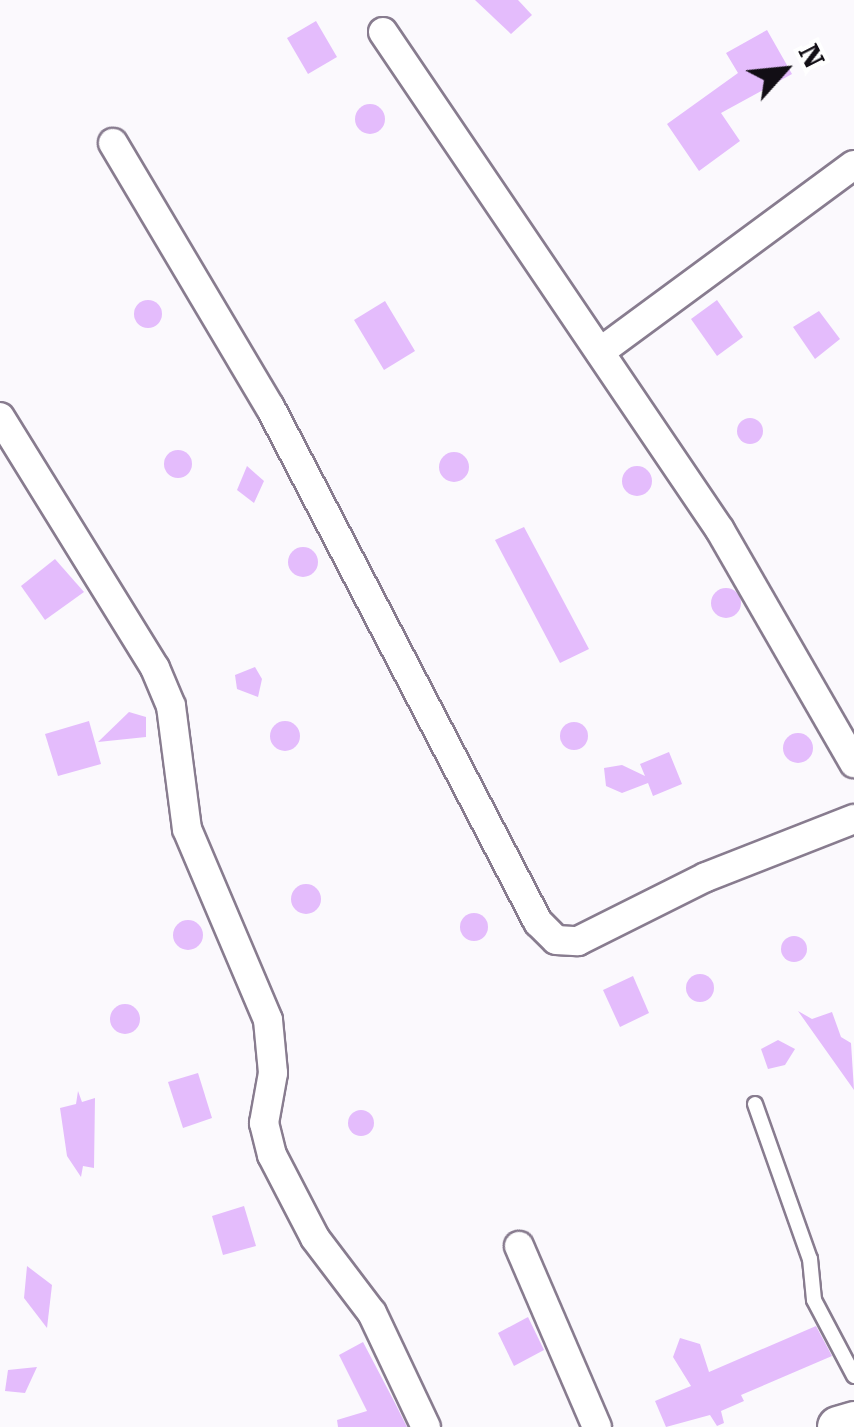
<!DOCTYPE html>
<html>
<head>
<meta charset="utf-8">
<style>
	body { margin:0 }
	#map { position:relative; width:854px; height:1427px; overflow:hidden; background:#fbf9fd; font-family:"Roboto Serif",serif }
	div>[style] { position:absolute }
	.building>* { inset:0; background:#e4bcfc }
	.round { border-radius:50% }
	.roads { filter:drop-shadow(2px 0 #887c8f) drop-shadow(-2px 0 #887c8f) drop-shadow(0 2px #887c8f) drop-shadow(0 -2px #887c8f) }
	.lane>* { height:14px; margin:-7px; padding:0 7px; transform-origin:7px; border-radius:7px; background:#fff }
	.street>* { height:28px; margin:-14px; padding:0 14px; transform-origin:14px; border-radius:14px; background:#fff }
	.secondary>* { height:40px; margin:-20px; padding:0 20px; transform-origin:20px; border-radius:20px; background:#fff }
	span { translate:-50% -50%; white-space:nowrap; text-align:center; line-height:1.15; -webkit-text-stroke:10px #fff; paint-order:stroke }
	.north { position:absolute; left:734px; top:20px; width:100px; height:100px; -webkit-text-stroke:8px #fff; paint-order:stroke; rotate:63deg; font-size:28px; font-weight:700; line-height:40px; text-align:center; color:#120e15 }
	.north::after { content:''; display:block; margin:auto; width:35px; height:45px; background:#120e15; clip-path:polygon(50% 0,100% 100%,50% 72%,0 100%) }
</style>
</head>
<body>
<div id="map">
	<div class="building">
		<div style="clip-path:polygon(475px 0,518px 0,532px 15px,511px 34px)"></div>
		<div style="clip-path:polygon(316px 21px,337px 57px,308px 74px,287px 38px)"></div>
		<div style="clip-path:polygon(767px 30px,792px 74px,721px 113px,740px 141px,699px 171px,667px 124px,738px 73px,726px 53px)"></div>
		<div class="round" style="left:355px;top:104px;width:30px;height:30px"></div>
		<div style="clip-path:polygon(717px 300px,743px 337px,717px 356px,691px 319px)"></div>
		<div class="round" style="left:134px;top:300px;width:28px;height:28px"></div>
		<div style="clip-path:polygon(385px 301px,415px 351px,384px 370px,354px 320px)"></div>
		<div style="clip-path:polygon(819px 311px,840px 339px,815px 359px,793px 327px)"></div>
		<div class="round" style="left:737px;top:418px;width:26px;height:26px"></div>
		<div class="round" style="left:164px;top:450px;width:28px;height:28px"></div>
		<div class="round" style="left:439px;top:452px;width:30px;height:30px"></div>
		<div style="clip-path:polygon(247px 466px,264px 481px,254px 503px,237px 490px)"></div>
		<div class="round" style="left:622px;top:466px;width:30px;height:30px"></div>
		<div style="clip-path:polygon(524px 527px,589px 649px,560px 663px,495px 540px)"></div>
		<div class="round" style="left:288px;top:547px;width:30px;height:30px"></div>
		<div style="clip-path:polygon(55px 559px,84px 592px,45px 620px,21px 586px)"></div>
		<div class="round" style="left:711px;top:588px;width:30px;height:30px"></div>
		<div style="clip-path:polygon(255px 667px,262px 679px,258px 697px,237px 689px,235px 675px)"></div>
		<div style="clip-path:polygon(129px 712px,146px 717px,146px 737px,98px 742px)"></div>
		<div style="clip-path:polygon(89px 721px,101px 764px,58px 776px,45px 734px)"></div>
		<div class="round" style="left:270px;top:721px;width:30px;height:30px"></div>
		<div class="round" style="left:560px;top:722px;width:28px;height:28px"></div>
		<div class="round" style="left:783px;top:733px;width:30px;height:30px"></div>
		<div style="clip-path:polygon(669px 752px,682px 784px,653px 796px,648px 783px,622px 793px,606px 786px,604px 768px,622px 765px,645px 776px,640px 764px)"></div>
		<div class="round" style="left:291px;top:884px;width:30px;height:30px"></div>
		<div class="round" style="left:460px;top:913px;width:28px;height:28px"></div>
		<div class="round" style="left:173px;top:920px;width:30px;height:30px"></div>
		<div class="round" style="left:781px;top:936px;width:26px;height:26px"></div>
		<div class="round" style="left:686px;top:974px;width:28px;height:28px"></div>
		<div style="clip-path:polygon(633px 976px,649px 1013px,620px 1027px,603px 990px)"></div>
		<div class="round" style="left:110px;top:1004px;width:30px;height:30px"></div>
		<div style="clip-path:polygon(798px 1011px,812px 1019px,832px 1012px,841px 1037px,851px 1043px,854px 1090px)"></div>
		<div style="clip-path:polygon(778px 1040px,795px 1049px,785px 1065px,768px 1069px,761px 1049px)"></div>
		<div style="clip-path:polygon(198px 1073px,212px 1118px,183px 1128px,168px 1082px)"></div>
		<div style="clip-path:polygon(78px 1091px,82px 1102px,95px 1098px,94px 1168px,83px 1166px,81px 1177px,67px 1156px,60px 1108px,76px 1104px)"></div>
		<div class="round" style="left:348px;top:1110px;width:26px;height:26px"></div>
		<div style="clip-path:polygon(244px 1206px,256px 1246px,223px 1255px,212px 1216px)"></div>
		<div style="clip-path:polygon(27px 1266px,52px 1285px,47px 1328px,24px 1298px)"></div>
		<div style="clip-path:polygon(528px 1317px,544px 1350px,514px 1366px,498px 1333px)"></div>
		<div style="clip-path:polygon(816px 1326px,832px 1356px,741px 1395px,744px 1401px,721px 1411px,724px 1423px,717px 1426px,710px 1415px,666px 1427px,655px 1401px,691px 1386px,673px 1357px,680px 1338px,700px 1344px,709px 1372px)"></div>
		<div style="clip-path:polygon(363px 1342px,395px 1403px,407px 1427px,338px 1427px,337px 1420px,367px 1411px,339px 1355px)"></div>
		<div style="clip-path:polygon(37px 1367px,25px 1393px,5px 1391px,8px 1370px)"></div>
	</div>
	<div class="roads">
		<div class="lane">
			<div style="left:755px;top:1104px;width:164px;rotate:70.5deg"></div>
			<div style="left:810px;top:1259px;width:41px;rotate:84.4deg"></div>
			<div style="left:814px;top:1300px;width:86px;rotate:62.2deg"></div>
		</div>
		<div class="street">
			<div style="left:383px;top:32px;width:601px;rotate:55.91deg"></div>
			<div style="left:720px;top:530px;width:269px;rotate:60.1deg"></div>
			<div style="left:113px;top:143px;width:307px;rotate:59.3deg"></div>
			<div style="left:270px;top:407px;width:581px;rotate:62.51deg"></div>
			<div style="left:538px;top:922px;width:25px;rotate:45deg"></div>
			<div style="left:556px;top:940px;width:22px;rotate:3deg"></div>
			<div style="left:578px;top:941px;width:143px;rotate:-26.6deg"></div>
			<div style="left:706px;top:877px;width:159px;rotate:-21.4deg"></div>
			<div style="left:600px;top:352px;width:315px;rotate:-36.4deg"></div>
			<div style="left:0;top:417px;width:295px;rotate:58.3deg"></div>
			<div style="left:155px;top:668px;width:41px;rotate:67.2deg"></div>
			<div style="left:171px;top:706px;width:124px;rotate:82.6deg"></div>
			<div style="left:187px;top:829px;width:207px;rotate:67deg"></div>
			<div style="left:268px;top:1020px;width:53px;rotate:84.6deg"></div>
			<div style="left:273px;top:1073px;width:51px;rotate:100.2deg"></div>
			<div style="left:264px;top:1123px;width:33px;rotate:76deg"></div>
			<div style="left:272px;top:1155px;width:93px;rotate:62.6deg"></div>
			<div style="left:315px;top:1238px;width:94px;rotate:52.8deg"></div>
			<div style="left:372px;top:1313px;width:126px;rotate:64.7deg"></div>
			<div style="left:519px;top:1246px;width:197px;rotate:66.7deg"></div>
		</div>
		<div class="secondary">
			<div style="left:838px;top:1427px;width:17px;rotate:-17deg"></div>
		</div>
	</div>
	<div class="north">N</div>
</div>
</body>
</html>
